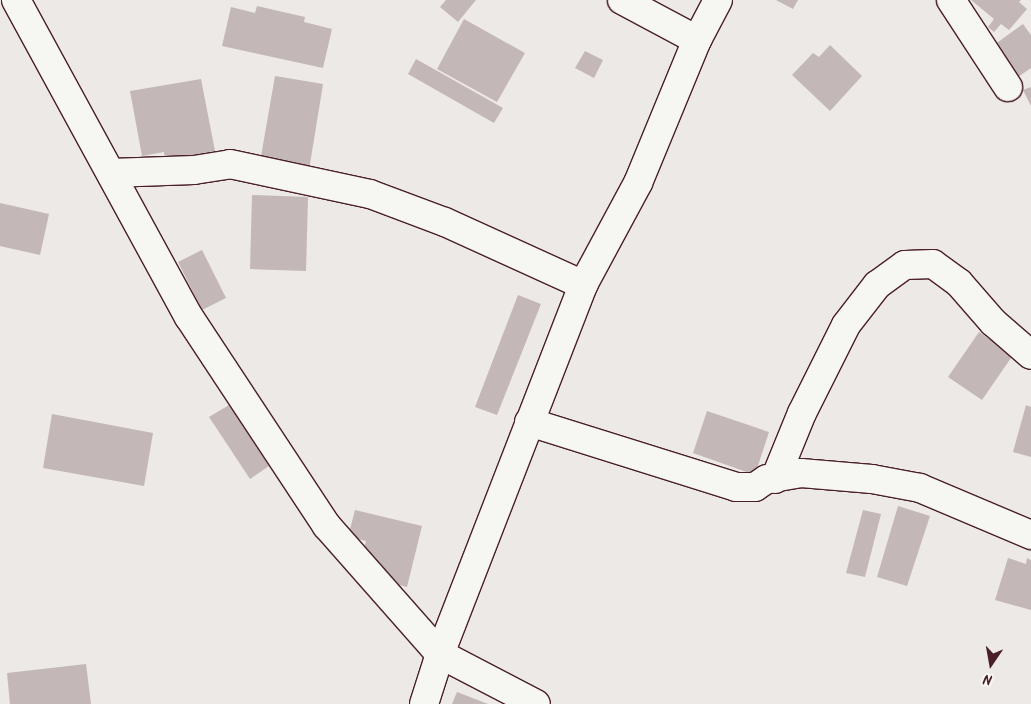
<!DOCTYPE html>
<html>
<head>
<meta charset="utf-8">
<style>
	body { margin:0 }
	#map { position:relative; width:1031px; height:704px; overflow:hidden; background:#ece9e6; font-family:Kalam,sans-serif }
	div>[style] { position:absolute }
	.building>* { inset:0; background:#c4b7b7 }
	.roads { filter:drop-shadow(1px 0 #4a1f2b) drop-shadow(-1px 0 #4a1f2b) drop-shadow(0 1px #4a1f2b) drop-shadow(0 -1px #4a1f2b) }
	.street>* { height:28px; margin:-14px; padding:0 14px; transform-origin:14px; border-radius:14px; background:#f6f6f2 }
	.secondary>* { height:28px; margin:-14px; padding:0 14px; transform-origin:14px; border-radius:14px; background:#f6f6f2 }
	span { translate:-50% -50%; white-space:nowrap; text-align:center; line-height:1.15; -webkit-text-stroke:4px #f6f6f2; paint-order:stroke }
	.north { position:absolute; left:966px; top:639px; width:50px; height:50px; -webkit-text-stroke:4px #f6f6f2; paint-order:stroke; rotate:192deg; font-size:14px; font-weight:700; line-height:20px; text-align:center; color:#4a1f2b }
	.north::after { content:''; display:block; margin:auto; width:18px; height:22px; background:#4a1f2b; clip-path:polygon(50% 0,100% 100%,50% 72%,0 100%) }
</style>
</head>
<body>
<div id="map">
	<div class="building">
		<div style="clip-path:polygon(446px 0,476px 0,458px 22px,440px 7px)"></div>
		<div style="clip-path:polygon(776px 0,798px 0,793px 9px)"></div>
		<div style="clip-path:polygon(971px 0,1021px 0,1019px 2px,1027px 9px,1009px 30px,1001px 24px,994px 32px,988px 27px,994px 19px)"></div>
		<div style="clip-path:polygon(257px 6px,305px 17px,304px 22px,332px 29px,323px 68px,222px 46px,231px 7px,255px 13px)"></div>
		<div style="clip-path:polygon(464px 19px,525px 53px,497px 102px,437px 69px)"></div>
		<div style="clip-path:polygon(1023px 24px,1031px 35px,1031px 68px,1018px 77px,994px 45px)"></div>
		<div style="clip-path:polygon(830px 45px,862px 76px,830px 111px,792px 75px,813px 53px,819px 57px)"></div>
		<div style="clip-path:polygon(585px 51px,603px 60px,594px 78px,575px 68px)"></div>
		<div style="clip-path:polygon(416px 59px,503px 108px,494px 123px,408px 74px)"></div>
		<div style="clip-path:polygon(275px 76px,323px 84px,309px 170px,260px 162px)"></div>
		<div style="clip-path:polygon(201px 79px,215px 151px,165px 160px,164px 152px,142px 156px,130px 91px)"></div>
		<div style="clip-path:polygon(1031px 87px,1031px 106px,1023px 90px)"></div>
		<div style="clip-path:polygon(252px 195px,308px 197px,306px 271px,250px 269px)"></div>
		<div style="clip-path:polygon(0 203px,49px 214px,40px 255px,0 246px)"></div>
		<div style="clip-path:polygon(202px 250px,226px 298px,202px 310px,178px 262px)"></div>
		<div style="clip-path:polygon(518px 295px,541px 304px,497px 415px,475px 407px)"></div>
		<div style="clip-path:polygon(979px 332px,1013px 355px,982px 400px,948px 377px)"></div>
		<div style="clip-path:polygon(229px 405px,269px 466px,250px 479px,209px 417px)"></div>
		<div style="clip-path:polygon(1026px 405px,1031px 407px,1031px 457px,1013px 452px)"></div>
		<div style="clip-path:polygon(707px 411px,769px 432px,755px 475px,693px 453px)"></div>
		<div style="clip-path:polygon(52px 414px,153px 433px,144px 486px,43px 468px)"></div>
		<div style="clip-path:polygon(898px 506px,930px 516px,907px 586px,877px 577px)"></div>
		<div style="clip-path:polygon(355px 510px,422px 526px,407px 587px,377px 579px,381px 565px,361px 561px,366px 541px,348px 537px)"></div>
		<div style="clip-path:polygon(863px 510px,881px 514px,865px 577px,846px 573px)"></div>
		<div style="clip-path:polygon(1008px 558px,1026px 564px,1027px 558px,1031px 560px,1031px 610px,995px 600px)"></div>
		<div style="clip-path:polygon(86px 664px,91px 704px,10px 704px,7px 673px)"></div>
		<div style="clip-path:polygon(457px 692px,488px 704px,452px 704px)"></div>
	</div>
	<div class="roads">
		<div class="street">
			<div style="left:16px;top:0;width:361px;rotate:61.4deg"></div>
			<div style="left:189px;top:317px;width:250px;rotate:56.6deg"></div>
			<div style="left:327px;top:526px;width:171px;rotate:48.6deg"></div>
			<div style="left:440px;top:654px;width:108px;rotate:27.5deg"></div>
			<div style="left:622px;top:0;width:85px;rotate:28.1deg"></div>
			<div style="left:951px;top:0;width:104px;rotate:56.8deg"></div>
			<div style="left:111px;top:173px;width:83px;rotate:-2.1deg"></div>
			<div style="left:194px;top:170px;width:36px;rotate:-9deg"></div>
			<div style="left:230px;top:164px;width:143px;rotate:12.1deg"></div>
			<div style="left:370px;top:194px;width:80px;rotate:20.5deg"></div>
			<div style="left:445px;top:222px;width:152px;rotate:24.5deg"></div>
			<div style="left:529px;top:422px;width:217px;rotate:17.4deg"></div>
			<div style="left:736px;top:487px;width:19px"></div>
			<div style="left:755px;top:487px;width:14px;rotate:-34deg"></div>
			<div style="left:767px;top:479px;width:35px;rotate:-10deg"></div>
			<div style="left:801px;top:473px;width:71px;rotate:4.8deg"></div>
			<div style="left:872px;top:479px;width:49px;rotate:10.6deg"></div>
			<div style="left:920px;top:488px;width:121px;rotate:22.9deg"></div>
			<div style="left:775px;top:479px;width:71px;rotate:-67.8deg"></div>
			<div style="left:802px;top:413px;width:98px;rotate:-63.4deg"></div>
			<div style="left:846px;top:325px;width:51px;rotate:-52.2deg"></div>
			<div style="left:877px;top:285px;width:34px;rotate:-36deg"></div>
			<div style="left:905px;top:265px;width:28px;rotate:-2deg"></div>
			<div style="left:933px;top:264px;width:32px;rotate:36deg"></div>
			<div style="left:959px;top:283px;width:52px;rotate:48.9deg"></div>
			<div style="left:993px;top:322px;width:50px;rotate:41deg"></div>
		</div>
		<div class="secondary">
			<div style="left:424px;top:704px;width:52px;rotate:-72.3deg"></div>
			<div style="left:440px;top:654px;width:396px;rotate:-68.8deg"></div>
			<div style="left:583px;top:285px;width:116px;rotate:-61.7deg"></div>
			<div style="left:638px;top:183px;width:155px;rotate:-67.6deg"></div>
			<div style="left:697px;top:40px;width:45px;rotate:-62.3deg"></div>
		</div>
	</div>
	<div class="north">N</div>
</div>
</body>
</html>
